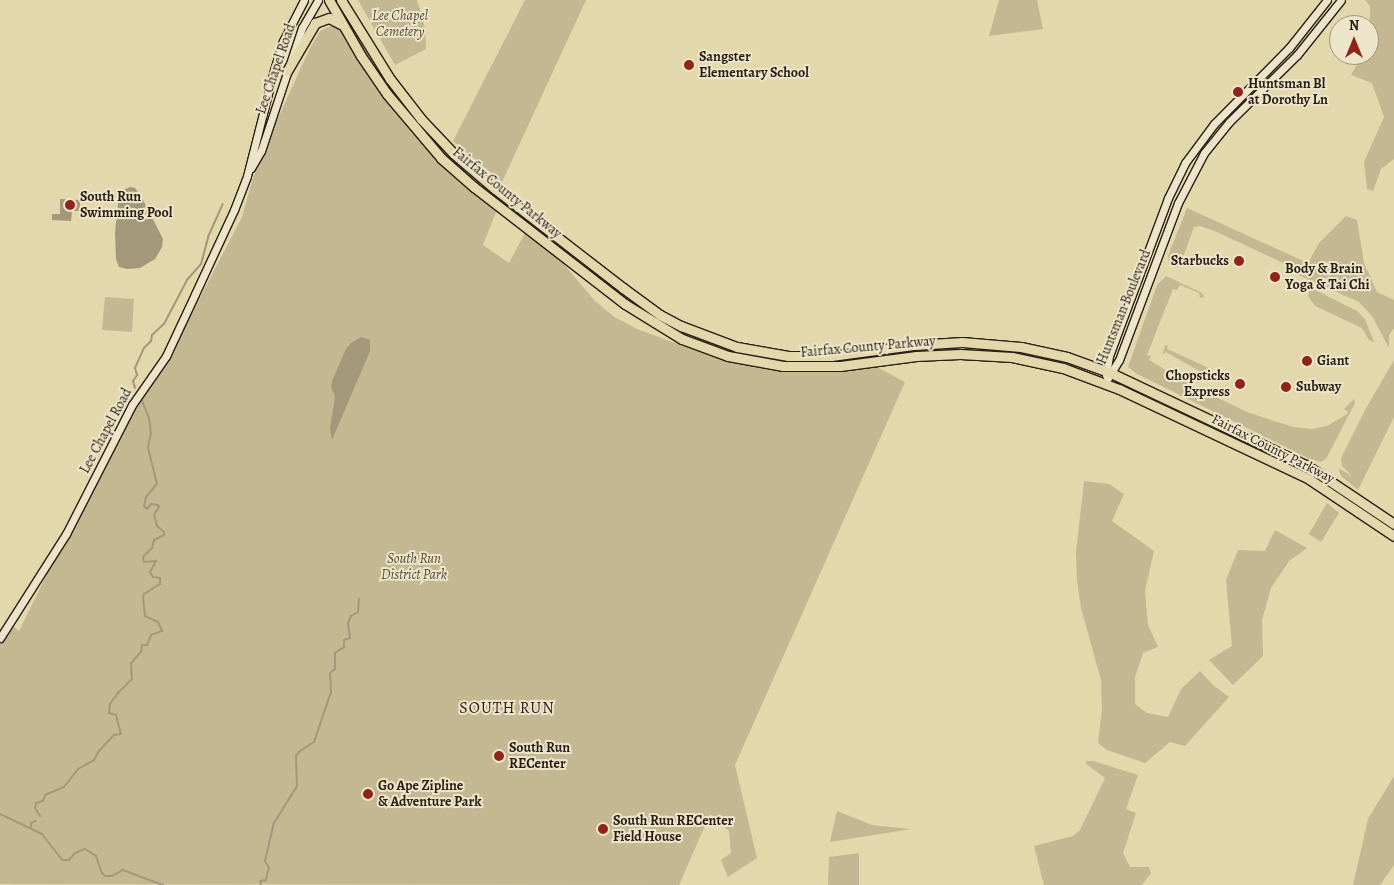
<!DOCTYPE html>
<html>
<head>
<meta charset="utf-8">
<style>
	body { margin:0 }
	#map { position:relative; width:1394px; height:885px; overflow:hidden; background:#e3d7ac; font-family:Alegreya,serif }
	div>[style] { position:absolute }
	.green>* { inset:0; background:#c3b892 }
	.water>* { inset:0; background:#a39879 }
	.stream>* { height:2px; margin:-1px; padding:0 1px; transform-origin:1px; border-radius:1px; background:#a39879 }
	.roads { filter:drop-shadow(1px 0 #281e15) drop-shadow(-1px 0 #281e15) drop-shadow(0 1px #281e15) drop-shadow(0 -1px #281e15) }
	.secondary>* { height:7px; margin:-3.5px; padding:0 3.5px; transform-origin:3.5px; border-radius:3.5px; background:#ede5c9 }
	.highway>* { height:9px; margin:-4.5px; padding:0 4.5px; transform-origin:4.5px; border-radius:4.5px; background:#e3d7ac }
	.dots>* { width:14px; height:14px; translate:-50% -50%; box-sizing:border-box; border:2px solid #ede5c9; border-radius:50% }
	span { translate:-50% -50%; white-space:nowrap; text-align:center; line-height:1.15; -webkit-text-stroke:4px #ede5c9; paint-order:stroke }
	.park-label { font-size:14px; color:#564c3a; font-style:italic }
	.poi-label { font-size:14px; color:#281e15; font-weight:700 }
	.left { translate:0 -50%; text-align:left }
	.right { translate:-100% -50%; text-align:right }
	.street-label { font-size:14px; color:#281e15 }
	.quarter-label { font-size:16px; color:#281e15; letter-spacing:1px }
	.north { position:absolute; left:1329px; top:15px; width:50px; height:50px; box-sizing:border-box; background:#ede5c9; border:1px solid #9e9581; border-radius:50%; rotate:0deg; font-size:14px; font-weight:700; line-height:20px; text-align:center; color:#281e15 }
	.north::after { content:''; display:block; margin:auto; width:18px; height:22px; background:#8f2418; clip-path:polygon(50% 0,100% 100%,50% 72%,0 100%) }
</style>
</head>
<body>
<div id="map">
	<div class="green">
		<div style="clip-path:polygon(344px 0,397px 84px,443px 149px,500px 202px,483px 245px,509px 263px,525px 233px,562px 262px,595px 301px,613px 316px,637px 329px,711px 356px,744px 365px,789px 370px,840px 372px,875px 366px,905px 382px,735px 765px,757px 858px,728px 877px,721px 860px,731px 853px,729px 831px,710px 814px,679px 885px,0 884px,0 645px,13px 626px,19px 631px,56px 556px,103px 472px,127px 423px,166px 363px,242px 217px,257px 164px,310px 48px,320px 31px,331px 26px)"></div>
		<div style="clip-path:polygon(358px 0,417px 0,425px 28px,426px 49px,395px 65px)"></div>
		<div style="clip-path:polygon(525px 0,586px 0,502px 182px,453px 141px)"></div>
		<div style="clip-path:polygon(999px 0,1037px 0,1043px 29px,989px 36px)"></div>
		<div style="clip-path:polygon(1365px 0,1394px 0,1394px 159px,1381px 169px,1373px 191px,1367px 189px,1364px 162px,1384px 117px,1372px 83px,1351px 75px,1362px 55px,1369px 55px,1370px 6px)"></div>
		<div style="clip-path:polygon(1187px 208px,1308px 263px,1319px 243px,1346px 216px,1357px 220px,1364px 263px,1377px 292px,1394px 300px,1394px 328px,1389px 335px,1389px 348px,1372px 316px,1359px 302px,1303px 277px,1295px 273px,1296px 269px,1217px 232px,1200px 226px,1194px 227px,1180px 265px,1176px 267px,1169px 264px,1168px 256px)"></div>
		<div style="clip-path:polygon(1166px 276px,1202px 293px,1204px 297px,1200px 298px,1199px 293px,1180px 285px,1177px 290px,1173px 289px,1147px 355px,1151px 356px,1149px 360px,1199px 390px,1202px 387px,1212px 395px,1247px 412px,1293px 427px,1312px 429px,1327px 426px,1347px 414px,1348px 412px,1344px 409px,1354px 399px,1355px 403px,1326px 459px,1320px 462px,1312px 460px,1137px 374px,1128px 367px,1157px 285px)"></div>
		<div style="clip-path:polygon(1313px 289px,1357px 311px,1365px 319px,1374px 342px,1369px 340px,1362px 328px,1315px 306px,1308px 296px,1309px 291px)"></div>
		<div style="clip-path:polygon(105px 297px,134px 299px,132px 332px,102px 330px)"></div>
		<div style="clip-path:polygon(1168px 345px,1167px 349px,1211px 369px,1208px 376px,1166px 352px,1162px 355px,1165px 346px)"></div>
		<div style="clip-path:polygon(1394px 360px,1394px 417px,1358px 490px,1341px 476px,1338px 468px,1352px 476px,1342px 466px,1341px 458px,1365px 410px)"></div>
		<div style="clip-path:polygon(1084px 481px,1109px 484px,1124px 494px,1112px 521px,1154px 551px,1145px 591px,1148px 625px,1158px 647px,1143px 653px,1135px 677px,1135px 704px,1147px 713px,1168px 717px,1181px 689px,1200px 671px,1213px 685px,1229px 697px,1185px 746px,1170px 742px,1145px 763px,1107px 750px,1098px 743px,1102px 710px,1101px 680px,1081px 608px,1077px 581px,1076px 552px)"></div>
		<div style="clip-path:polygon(1327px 503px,1339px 513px,1321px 542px,1309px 534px)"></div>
		<div style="clip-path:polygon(1275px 530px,1307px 548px,1289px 561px,1271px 588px,1262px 620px,1263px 656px,1233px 685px,1209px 660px,1232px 646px,1226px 580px,1238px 550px,1265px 551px)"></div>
		<div style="clip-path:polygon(1087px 761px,1093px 761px,1138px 775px,1126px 809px,1136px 813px,1123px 853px,1130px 867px,1149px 867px,1151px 873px,1142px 885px,1044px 885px,1034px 846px,1073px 836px,1080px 830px,1105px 778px,1085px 763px)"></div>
		<div style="clip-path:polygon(1394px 776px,1394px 865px,1380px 885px,1353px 885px,1368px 819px)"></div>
		<div style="clip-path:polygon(837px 811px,872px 825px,911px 829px,830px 842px)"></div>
		<div style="clip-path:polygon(859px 853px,859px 885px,828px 885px,829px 857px)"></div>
	</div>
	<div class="water">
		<div style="clip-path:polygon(130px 187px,135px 188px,141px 196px,163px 239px,162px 247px,155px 259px,140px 268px,127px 269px,119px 267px,116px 259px,115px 232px,119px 195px,121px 191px)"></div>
		<div style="clip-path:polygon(60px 199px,80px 200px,80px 211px,72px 211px,71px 221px,52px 220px,52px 214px,60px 214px)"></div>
		<div style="clip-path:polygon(361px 337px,370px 340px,370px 351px,332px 440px,330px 429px,335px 397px,331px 387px,332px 381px,346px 349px,351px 343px)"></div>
	</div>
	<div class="stream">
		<div style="left:135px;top:388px;width:7px;rotate:-106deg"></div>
		<div style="left:133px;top:381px;width:7px;rotate:-56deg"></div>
		<div style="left:137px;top:375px;width:7px;rotate:-106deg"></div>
		<div style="left:135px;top:368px;width:22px;rotate:-66deg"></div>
		<div style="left:144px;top:348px;width:10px;rotate:-45deg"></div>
		<div style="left:151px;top:341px;width:6px;rotate:-81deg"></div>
		<div style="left:152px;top:335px;width:16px;rotate:-43deg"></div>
		<div style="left:164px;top:324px;width:50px;rotate:-62.4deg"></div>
		<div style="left:187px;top:280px;width:21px;rotate:-49deg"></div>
		<div style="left:201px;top:264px;width:28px;rotate:-75deg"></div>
		<div style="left:208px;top:237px;width:36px;rotate:-66deg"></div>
		<div style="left:0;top:814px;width:47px;rotate:25.5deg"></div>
		<div style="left:42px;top:834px;width:33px;rotate:52deg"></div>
		<div style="left:62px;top:860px;width:7px"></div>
		<div style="left:69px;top:860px;width:9px;rotate:-49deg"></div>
		<div style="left:75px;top:853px;width:11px;rotate:-22deg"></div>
		<div style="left:85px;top:849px;width:13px;rotate:32deg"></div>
		<div style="left:96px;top:856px;width:18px;rotate:71deg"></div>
		<div style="left:102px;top:873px;width:4px;rotate:45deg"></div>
		<div style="left:105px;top:876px;width:7px"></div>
		<div style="left:112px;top:876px;width:13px;rotate:-29deg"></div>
		<div style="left:123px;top:870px;width:43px;rotate:20.6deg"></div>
		<div style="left:40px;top:816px;width:9px;rotate:-122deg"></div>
		<div style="left:35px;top:808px;width:5px;rotate:-79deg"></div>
		<div style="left:36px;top:803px;width:7px;rotate:-16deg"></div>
		<div style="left:43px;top:801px;width:6px;rotate:-72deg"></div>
		<div style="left:45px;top:795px;width:21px;rotate:-23deg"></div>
		<div style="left:64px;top:787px;width:23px;rotate:-52deg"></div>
		<div style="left:78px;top:769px;width:18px;rotate:-29deg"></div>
		<div style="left:94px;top:760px;width:10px;rotate:-61deg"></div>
		<div style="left:99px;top:751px;width:22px;rotate:-47deg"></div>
		<div style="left:114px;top:735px;width:7px;rotate:-8deg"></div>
		<div style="left:121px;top:734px;width:20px;rotate:-105deg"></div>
		<div style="left:116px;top:715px;width:7px;rotate:-164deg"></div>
		<div style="left:109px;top:713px;width:9px;rotate:-84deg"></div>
		<div style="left:110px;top:704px;width:14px;rotate:-54deg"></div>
		<div style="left:118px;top:693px;width:20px;rotate:-45deg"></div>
		<div style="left:132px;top:679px;width:16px;rotate:-94deg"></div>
		<div style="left:131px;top:663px;width:15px;rotate:-48deg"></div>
		<div style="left:141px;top:652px;width:7px;rotate:-82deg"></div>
		<div style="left:142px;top:645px;width:5px"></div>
		<div style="left:147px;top:645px;width:11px;rotate:-68deg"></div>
		<div style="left:151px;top:635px;width:12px;rotate:-20deg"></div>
		<div style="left:162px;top:631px;width:10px;rotate:-114deg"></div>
		<div style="left:158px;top:622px;width:14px;rotate:-155deg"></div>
		<div style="left:145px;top:616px;width:19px;rotate:-96deg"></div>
		<div style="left:143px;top:597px;width:3px;rotate:-72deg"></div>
		<div style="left:144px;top:594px;width:19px;rotate:-32deg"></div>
		<div style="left:160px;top:584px;width:6px;rotate:-90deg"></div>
		<div style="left:160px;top:578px;width:7px;rotate:-172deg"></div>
		<div style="left:153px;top:577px;width:6px;rotate:-121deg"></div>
		<div style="left:150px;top:572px;width:13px;rotate:-61deg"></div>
		<div style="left:156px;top:561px;width:12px;rotate:175deg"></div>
		<div style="left:144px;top:562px;width:5px;rotate:-101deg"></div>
		<div style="left:143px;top:557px;width:13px;rotate:-45deg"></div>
		<div style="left:152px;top:548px;width:8px;rotate:-76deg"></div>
		<div style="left:154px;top:540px;width:11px;rotate:-27deg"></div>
		<div style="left:164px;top:535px;width:3px;rotate:-90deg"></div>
		<div style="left:164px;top:532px;width:9px;rotate:-139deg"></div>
		<div style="left:157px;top:526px;width:11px;rotate:-105deg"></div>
		<div style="left:154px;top:515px;width:9px;rotate:-58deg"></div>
		<div style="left:159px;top:507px;width:2px;rotate:-117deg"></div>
		<div style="left:158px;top:505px;width:7px;rotate:-172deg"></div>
		<div style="left:151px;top:504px;width:6px;rotate:129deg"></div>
		<div style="left:147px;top:509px;width:4px;rotate:-135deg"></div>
		<div style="left:144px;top:506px;width:9px;rotate:-77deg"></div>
		<div style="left:146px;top:497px;width:17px;rotate:-50deg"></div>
		<div style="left:157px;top:484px;width:38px;rotate:-104deg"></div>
		<div style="left:148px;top:447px;width:14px;rotate:-78deg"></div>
		<div style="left:151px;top:433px;width:15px;rotate:-98deg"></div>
		<div style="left:149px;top:418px;width:18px;rotate:-112deg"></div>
		<div style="left:31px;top:827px;width:4px;rotate:-90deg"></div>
		<div style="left:31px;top:823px;width:5px;rotate:-22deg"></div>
		<div style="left:261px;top:885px;width:4px;rotate:-104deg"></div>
		<div style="left:260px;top:881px;width:6px;rotate:-9deg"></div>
		<div style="left:266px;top:880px;width:5px;rotate:-79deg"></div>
		<div style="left:267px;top:875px;width:7px;rotate:-74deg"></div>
		<div style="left:269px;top:868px;width:8px;rotate:-120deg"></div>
		<div style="left:265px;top:861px;width:39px;rotate:-77deg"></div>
		<div style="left:274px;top:823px;width:44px;rotate:-58.1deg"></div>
		<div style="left:297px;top:786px;width:30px;rotate:-92deg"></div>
		<div style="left:296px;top:756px;width:6px;rotate:-51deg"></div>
		<div style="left:300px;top:751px;width:17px;rotate:-33deg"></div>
		<div style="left:314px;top:742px;width:53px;rotate:-71.2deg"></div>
		<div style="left:331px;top:692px;width:19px;rotate:-93deg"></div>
		<div style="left:330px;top:673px;width:6px;rotate:-39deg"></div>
		<div style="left:335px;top:669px;width:16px;rotate:-90deg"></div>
		<div style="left:335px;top:653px;width:11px;rotate:-34deg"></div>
		<div style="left:344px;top:647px;width:7px;rotate:-90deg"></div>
		<div style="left:344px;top:640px;width:6px;rotate:-18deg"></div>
		<div style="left:350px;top:638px;width:15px;rotate:-98deg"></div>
		<div style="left:348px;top:623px;width:8px;rotate:-67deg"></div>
		<div style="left:351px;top:616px;width:8px;rotate:-30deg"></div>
		<div style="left:358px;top:612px;width:13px;rotate:-86deg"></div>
	</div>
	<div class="roads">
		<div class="secondary">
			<div style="left:251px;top:168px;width:20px;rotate:-60deg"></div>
			<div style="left:261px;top:151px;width:130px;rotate:-71.6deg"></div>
			<div style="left:302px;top:28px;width:32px;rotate:-60deg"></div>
			<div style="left:1106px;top:375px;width:19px;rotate:-81deg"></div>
			<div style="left:1109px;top:356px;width:63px;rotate:-69.6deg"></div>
			<div style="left:1131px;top:297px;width:106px;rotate:-69.5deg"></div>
			<div style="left:1168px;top:198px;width:39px;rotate:-64deg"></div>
			<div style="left:1185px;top:163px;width:49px;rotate:-53.4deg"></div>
			<div style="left:1214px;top:124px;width:107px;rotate:-45.4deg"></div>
			<div style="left:1289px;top:48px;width:61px;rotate:-51.6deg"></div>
			<div style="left:1105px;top:383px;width:27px;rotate:-59deg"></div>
			<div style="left:1119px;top:360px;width:168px;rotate:-69.4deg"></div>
			<div style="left:1178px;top:203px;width:56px;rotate:-62.5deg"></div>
			<div style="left:1204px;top:153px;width:40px;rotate:-51deg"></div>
			<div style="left:1229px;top:122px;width:95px;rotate:-44.6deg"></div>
			<div style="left:1297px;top:55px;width:70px;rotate:-51.3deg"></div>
			<div style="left:0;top:638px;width:123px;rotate:-57.6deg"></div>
			<div style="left:66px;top:534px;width:145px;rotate:-62.9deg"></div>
			<div style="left:132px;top:405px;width:60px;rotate:-55.2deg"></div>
			<div style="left:166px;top:356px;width:68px;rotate:-64.9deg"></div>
			<div style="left:195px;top:294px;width:93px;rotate:-65.1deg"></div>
			<div style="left:234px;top:210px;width:36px;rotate:-69deg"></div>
			<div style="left:247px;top:176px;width:109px;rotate:-75.7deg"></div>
			<div style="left:274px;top:70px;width:30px;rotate:-73deg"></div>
			<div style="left:283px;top:41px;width:46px;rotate:-62.9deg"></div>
		</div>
		<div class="highway">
			<div style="left:329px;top:0;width:64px;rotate:60.3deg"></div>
			<div style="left:361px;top:56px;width:46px;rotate:55.6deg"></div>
			<div style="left:387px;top:94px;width:84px;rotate:49.8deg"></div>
			<div style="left:441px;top:158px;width:44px;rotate:41.3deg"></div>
			<div style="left:474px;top:187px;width:191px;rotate:37.8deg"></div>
			<div style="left:625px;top:304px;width:67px;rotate:31.6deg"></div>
			<div style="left:682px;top:339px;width:49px;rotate:20.3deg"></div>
			<div style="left:728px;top:356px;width:56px;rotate:10.3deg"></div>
			<div style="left:783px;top:366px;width:57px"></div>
			<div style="left:840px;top:366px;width:77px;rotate:-7.5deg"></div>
			<div style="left:916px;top:356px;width:44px;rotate:-2.6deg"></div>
			<div style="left:960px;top:354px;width:52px;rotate:3.3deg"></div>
			<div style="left:1012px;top:357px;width:52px;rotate:12.2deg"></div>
			<div style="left:1063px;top:368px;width:60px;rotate:20.6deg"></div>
			<div style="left:1119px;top:389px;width:210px;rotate:25.3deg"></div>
			<div style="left:1309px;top:479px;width:102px;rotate:33.8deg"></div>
			<div style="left:341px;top:0;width:93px;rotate:58.2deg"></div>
			<div style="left:390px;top:79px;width:51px;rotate:52.2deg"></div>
			<div style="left:421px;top:119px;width:47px;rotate:46.7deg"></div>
			<div style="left:453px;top:153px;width:55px;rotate:40.6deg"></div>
			<div style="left:495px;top:189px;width:162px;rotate:37.7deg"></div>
			<div style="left:623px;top:288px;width:46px;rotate:36.1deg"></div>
			<div style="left:660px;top:315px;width:24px;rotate:28deg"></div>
			<div style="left:681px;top:326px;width:60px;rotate:20.6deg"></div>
			<div style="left:737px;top:347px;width:52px;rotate:10deg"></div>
			<div style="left:788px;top:356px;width:43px"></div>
			<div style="left:831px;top:356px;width:85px;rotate:-7.5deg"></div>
			<div style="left:915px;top:345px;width:47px;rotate:-3.7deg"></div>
			<div style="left:962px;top:342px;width:59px;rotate:4.8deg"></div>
			<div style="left:1021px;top:347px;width:47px;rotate:12.3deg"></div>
			<div style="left:1067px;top:357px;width:47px;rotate:20deg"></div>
			<div style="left:1111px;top:373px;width:216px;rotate:25.3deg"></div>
			<div style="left:1306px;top:465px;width:106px;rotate:33.8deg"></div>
			<div style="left:287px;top:71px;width:56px;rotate:-59.7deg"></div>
			<div style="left:315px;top:23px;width:15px;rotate:-20deg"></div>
			<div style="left:329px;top:18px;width:13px;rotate:27deg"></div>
		</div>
	</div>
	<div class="dots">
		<div style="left:689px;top:65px;background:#8f2418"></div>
		<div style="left:1238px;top:92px;background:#8f2418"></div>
		<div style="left:70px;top:205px;background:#8f2418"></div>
		<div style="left:1239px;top:261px;background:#8f2418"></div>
		<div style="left:1275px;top:277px;background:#8f2418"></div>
		<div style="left:1307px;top:361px;background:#8f2418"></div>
		<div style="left:1240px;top:384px;background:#8f2418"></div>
		<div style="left:1286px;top:387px;background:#8f2418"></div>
		<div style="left:499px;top:756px;background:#8f2418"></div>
		<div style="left:368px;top:794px;background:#8f2418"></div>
		<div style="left:603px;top:829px;background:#8f2418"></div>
	</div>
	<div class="park-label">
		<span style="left:400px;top:24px">Lee Chapel<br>Cemetery</span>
		<span style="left:414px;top:567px">South Run<br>District Park</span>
	</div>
	<div class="poi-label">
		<span class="left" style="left:699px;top:65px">Sangster<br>Elementary School</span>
		<span class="left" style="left:1248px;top:92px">Huntsman Bl<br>at Dorothy Ln</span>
		<span class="left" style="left:80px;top:205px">South Run<br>Swimming Pool</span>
		<span class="right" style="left:1229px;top:261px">Starbucks</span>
		<span class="left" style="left:1285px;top:277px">Body &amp; Brain<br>Yoga &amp; Tai Chi</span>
		<span class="left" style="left:1317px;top:361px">Giant</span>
		<span class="right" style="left:1230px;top:384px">Chopsticks<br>Express</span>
		<span class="left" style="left:1296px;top:387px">Subway</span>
		<span class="left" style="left:509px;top:756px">South Run<br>RECenter</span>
		<span class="left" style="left:378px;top:794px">Go Ape Zipline<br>&amp; Adventure Park</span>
		<span class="left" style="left:613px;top:829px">South Run RECenter<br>Field House</span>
	</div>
	<div class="street-label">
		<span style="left:276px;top:69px;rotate:-71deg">Lee Chapel Road</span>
		<span style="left:507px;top:193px;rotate:39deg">Fairfax County Parkway</span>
		<span style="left:1124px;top:307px;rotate:-68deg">Huntsman Boulevard</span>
		<span style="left:868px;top:347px;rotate:-5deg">Fairfax County Parkway</span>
		<span style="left:106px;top:431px;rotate:-62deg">Lee Chapel Road</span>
		<span style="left:1273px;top:449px;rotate:27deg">Fairfax County Parkway</span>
	</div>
	<div class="quarter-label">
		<span style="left:507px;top:708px">SOUTH RUN</span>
	</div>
	<div class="north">N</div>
</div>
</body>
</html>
